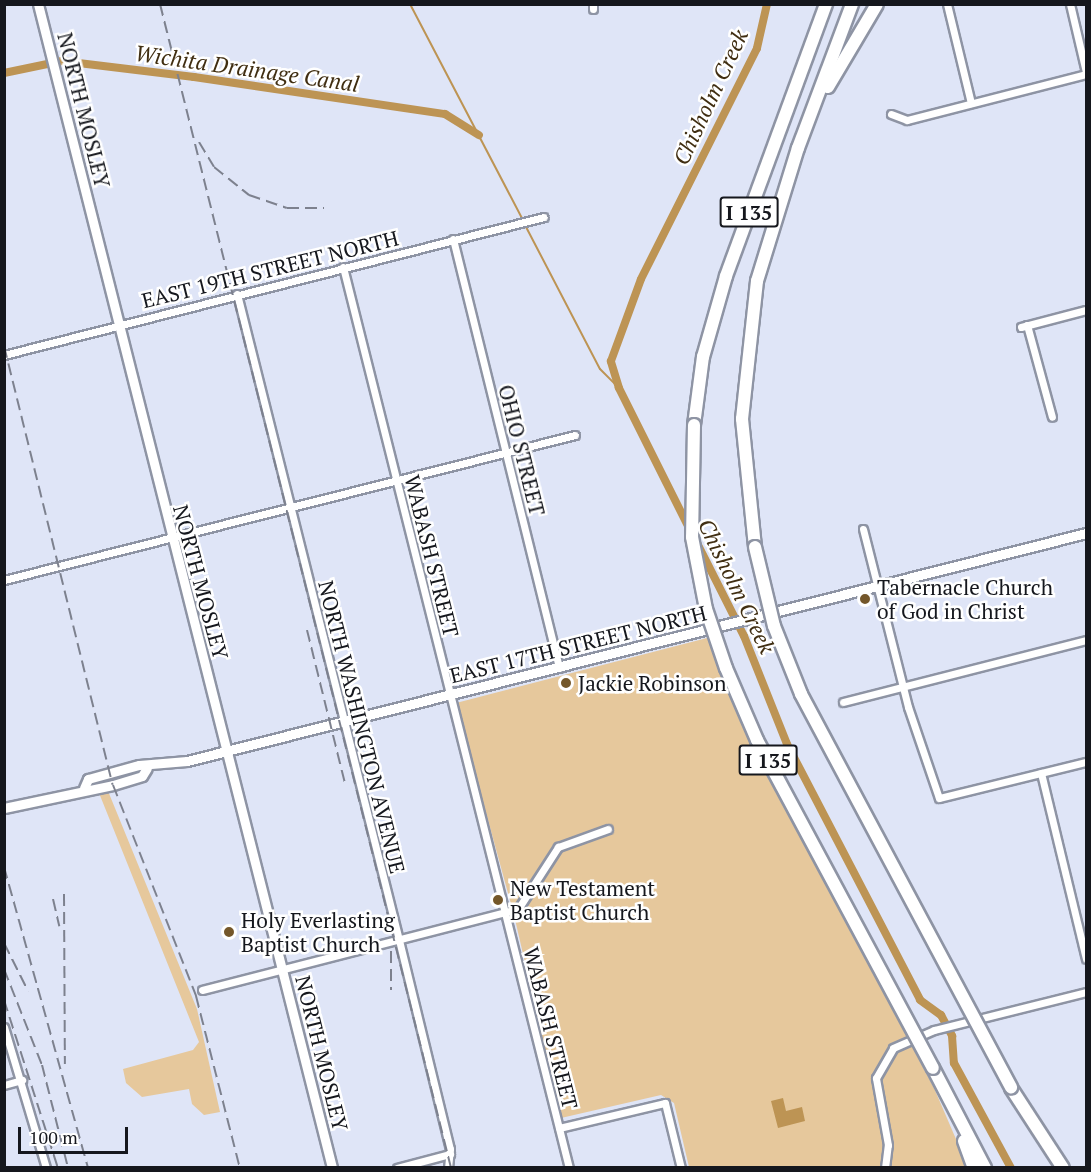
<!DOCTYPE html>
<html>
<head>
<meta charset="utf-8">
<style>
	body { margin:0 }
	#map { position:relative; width:1091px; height:1172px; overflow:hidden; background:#dfe5f7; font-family:"PT Serif",serif }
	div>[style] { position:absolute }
	.green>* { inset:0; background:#e6c89c }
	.water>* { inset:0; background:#bd9454 }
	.stream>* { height:2px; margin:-1px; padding:0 1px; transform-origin:1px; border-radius:1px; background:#bd9454 }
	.canal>* { height:8px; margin:-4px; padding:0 4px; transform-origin:4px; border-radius:4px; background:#bd9454 }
	.roads { filter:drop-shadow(2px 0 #8e94a4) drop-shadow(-2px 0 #8e94a4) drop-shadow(0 2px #8e94a4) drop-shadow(0 -2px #8e94a4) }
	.street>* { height:7px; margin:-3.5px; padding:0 3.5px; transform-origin:3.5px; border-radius:3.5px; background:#fff }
	.secondary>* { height:9px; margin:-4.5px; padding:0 4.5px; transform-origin:4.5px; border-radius:4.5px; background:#fff }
	.highway>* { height:12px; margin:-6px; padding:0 6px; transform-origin:6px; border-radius:6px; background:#fff }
	.rail>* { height:2px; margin-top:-1px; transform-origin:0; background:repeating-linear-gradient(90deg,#7d818e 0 12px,transparent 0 18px) }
	.bridges { filter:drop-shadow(2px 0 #8e94a4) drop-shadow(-2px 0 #8e94a4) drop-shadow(0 2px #8e94a4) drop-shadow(0 -2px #8e94a4) }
	.highway-bridge>* { height:12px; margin:-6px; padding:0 6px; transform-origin:6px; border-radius:6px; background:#fff }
	.dots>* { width:16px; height:16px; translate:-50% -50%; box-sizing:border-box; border:3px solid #fff; border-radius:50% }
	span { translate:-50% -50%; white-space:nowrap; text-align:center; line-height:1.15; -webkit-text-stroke:5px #fff; paint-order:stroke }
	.shield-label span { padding:2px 4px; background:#fff; border:2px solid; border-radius:4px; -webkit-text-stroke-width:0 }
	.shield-label { font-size:20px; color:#15171d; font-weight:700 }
	.street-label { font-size:21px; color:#15171d }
	.poi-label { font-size:21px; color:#15171d }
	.left { translate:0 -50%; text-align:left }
	.water-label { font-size:22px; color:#402e12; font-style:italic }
	.frame { position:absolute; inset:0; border:6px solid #15171d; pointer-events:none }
	.scale { position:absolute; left:18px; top:1127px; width:110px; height:27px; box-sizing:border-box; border:3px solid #15171d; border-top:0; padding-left:8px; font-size:18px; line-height:21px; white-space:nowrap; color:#15171d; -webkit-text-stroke:4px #fff; paint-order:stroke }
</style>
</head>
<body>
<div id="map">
	<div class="green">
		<div style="clip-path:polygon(707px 638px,748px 737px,934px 1088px,968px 1167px,689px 1167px,674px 1103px,661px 1095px,561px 1118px,514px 915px,456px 703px)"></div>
		<div style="clip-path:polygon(108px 791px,197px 1009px,220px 1112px,204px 1115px,192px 1104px,189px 1089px,142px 1097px,126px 1083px,123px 1069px,193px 1050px,199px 1042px,99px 793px)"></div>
	</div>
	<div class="water">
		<div style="clip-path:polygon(783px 1098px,786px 1111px,802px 1107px,805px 1121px,778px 1128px,771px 1101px)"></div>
	</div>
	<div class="stream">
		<div style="left:410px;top:4px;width:244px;rotate:62.4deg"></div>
		<div style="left:525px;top:225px;width:162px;rotate:62.5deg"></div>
		<div style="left:600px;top:369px;width:27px;rotate:45deg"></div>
	</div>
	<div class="canal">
		<div style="left:4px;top:73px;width:59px;rotate:-11.7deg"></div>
		<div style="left:62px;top:61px;width:133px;rotate:6.9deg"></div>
		<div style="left:194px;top:77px;width:254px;rotate:8.4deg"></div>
		<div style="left:445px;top:114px;width:40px;rotate:32deg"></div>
		<div style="left:690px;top:530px;width:159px;rotate:-116.6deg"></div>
		<div style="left:619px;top:388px;width:28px;rotate:-107deg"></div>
		<div style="left:611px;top:361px;width:87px;rotate:-69.9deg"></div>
		<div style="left:641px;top:279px;width:258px;rotate:-63.3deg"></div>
		<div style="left:757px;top:48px;width:45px;rotate:-77.2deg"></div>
		<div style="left:697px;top:543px;width:104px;rotate:63.2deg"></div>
		<div style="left:744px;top:636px;width:116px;rotate:68.3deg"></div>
		<div style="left:787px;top:744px;width:288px;rotate:62.5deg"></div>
		<div style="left:920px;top:1000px;width:26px;rotate:36deg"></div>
		<div style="left:941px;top:1015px;width:24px;rotate:62deg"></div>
		<div style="left:952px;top:1036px;width:27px;rotate:86deg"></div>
		<div style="left:954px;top:1063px;width:119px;rotate:61.5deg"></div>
	</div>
	<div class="roads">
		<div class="street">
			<div style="left:593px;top:4px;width:5px;rotate:90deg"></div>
			<div style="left:947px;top:4px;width:102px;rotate:76.4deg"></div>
			<div style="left:1070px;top:4px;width:70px;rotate:76.8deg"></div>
			<div style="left:891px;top:114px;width:17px;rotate:21deg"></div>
			<div style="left:907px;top:120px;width:185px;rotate:-14.4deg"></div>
			<div style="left:453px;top:239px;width:442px;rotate:76.1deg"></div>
			<div style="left:343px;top:267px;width:929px;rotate:75.92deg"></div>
			<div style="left:237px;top:294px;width:666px;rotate:75.92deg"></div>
			<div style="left:399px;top:940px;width:215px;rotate:76.3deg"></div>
			<div style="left:450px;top:1149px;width:19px;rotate:96deg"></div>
			<div style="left:1027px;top:325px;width:95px;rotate:74.8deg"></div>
			<div style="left:1021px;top:327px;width:67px;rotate:-14.7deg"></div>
			<div style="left:4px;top:355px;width:557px;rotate:-14.34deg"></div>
			<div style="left:863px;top:529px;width:184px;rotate:75.8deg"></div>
			<div style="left:908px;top:707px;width:96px;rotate:71.2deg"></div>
			<div style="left:939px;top:798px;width:151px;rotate:-13.8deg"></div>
			<div style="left:4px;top:580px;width:589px;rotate:-14.25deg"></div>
			<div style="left:843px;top:702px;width:251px;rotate:-14.3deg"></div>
			<div style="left:1041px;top:773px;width:191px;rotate:76.4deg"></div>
			<div style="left:202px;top:990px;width:326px;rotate:-14.4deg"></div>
			<div style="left:518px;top:909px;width:74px;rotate:-57.2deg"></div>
			<div style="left:558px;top:847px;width:53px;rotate:-19.8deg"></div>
			<div style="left:4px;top:1027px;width:147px;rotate:73.4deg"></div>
			<div style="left:4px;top:1085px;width:19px;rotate:-16deg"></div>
			<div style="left:559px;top:1128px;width:109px;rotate:-13.3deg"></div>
			<div style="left:665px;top:1103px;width:67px;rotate:76.2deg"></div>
			<div style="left:397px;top:1168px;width:55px;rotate:-14.8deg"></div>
			<div style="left:885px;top:1168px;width:23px;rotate:-83deg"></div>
			<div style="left:888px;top:1145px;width:68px;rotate:-100.2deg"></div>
			<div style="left:876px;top:1078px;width:34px;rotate:-60deg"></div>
			<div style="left:893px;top:1048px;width:45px;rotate:-23.7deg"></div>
			<div style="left:934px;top:1030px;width:157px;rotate:-14deg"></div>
		</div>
		<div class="secondary">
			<div style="left:38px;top:4px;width:1201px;rotate:75.82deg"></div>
			<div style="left:84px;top:788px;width:10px;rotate:-66deg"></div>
			<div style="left:88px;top:779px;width:53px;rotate:-15.4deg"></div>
			<div style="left:139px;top:765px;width:48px;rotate:-4.8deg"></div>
			<div style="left:187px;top:761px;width:927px;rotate:-14.23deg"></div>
			<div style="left:4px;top:808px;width:111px;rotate:-11.9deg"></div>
			<div style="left:113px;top:785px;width:30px;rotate:-17deg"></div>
			<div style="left:142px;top:776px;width:9px;rotate:-58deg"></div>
		</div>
		<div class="highway">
			<div style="left:828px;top:87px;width:96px;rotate:-59.4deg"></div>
			<div style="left:694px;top:425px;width:69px;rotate:-82.5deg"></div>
			<div style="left:703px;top:357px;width:84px;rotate:-74.1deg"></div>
			<div style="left:726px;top:276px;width:290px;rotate:-69.8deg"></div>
			<div style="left:755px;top:547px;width:129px;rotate:-95.8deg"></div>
			<div style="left:742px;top:419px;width:139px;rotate:-83.8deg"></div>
			<div style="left:757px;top:281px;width:139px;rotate:-72.9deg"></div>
			<div style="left:798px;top:148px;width:154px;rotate:-69.4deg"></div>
			<div style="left:933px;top:1068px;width:113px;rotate:62.5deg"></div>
			<div style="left:1011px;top:1088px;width:95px;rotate:57deg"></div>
			<div style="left:964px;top:1141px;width:29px;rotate:70deg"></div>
		</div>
	</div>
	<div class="rail">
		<div style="left:160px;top:4px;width:1200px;rotate:75.96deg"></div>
		<div style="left:199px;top:142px;width:29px;rotate:59deg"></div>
		<div style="left:214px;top:167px;width:45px;rotate:38.7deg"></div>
		<div style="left:249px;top:195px;width:40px;rotate:18.9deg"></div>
		<div style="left:287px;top:208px;width:37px"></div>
		<div style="left:4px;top:346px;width:452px;rotate:76.1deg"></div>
		<div style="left:113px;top:785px;width:227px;rotate:68.5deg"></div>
		<div style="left:196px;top:996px;width:178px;rotate:75.7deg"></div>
		<div style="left:307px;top:630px;width:159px;rotate:76.1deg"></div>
		<div style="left:4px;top:867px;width:313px;rotate:74.4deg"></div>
		<div style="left:64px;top:894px;width:170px;rotate:89.7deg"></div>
		<div style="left:53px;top:899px;width:28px;rotate:77deg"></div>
		<div style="left:4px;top:943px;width:54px;rotate:63.4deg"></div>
		<div style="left:391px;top:951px;width:39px;rotate:90deg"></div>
		<div style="left:4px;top:969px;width:103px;rotate:68.4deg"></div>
		<div style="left:42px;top:1065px;width:106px;rotate:75.8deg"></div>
		<div style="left:4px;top:1000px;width:176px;rotate:72.2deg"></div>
	</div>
	<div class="bridges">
		<div class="highway-bridge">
			<div style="left:694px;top:425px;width:112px;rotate:91deg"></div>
			<div style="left:692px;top:537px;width:73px;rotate:79deg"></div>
			<div style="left:706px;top:609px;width:62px;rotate:71.3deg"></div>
			<div style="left:726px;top:668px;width:78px;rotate:66.7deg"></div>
			<div style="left:757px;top:740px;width:372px;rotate:61.8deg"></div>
			<div style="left:755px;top:547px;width:81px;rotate:76.5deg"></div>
			<div style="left:774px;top:626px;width:73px;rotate:68.3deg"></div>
			<div style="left:801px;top:694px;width:446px;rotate:61.9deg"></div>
		</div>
	</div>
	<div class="dots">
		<div style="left:865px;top:599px;background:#74572a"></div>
		<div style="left:566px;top:683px;background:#74572a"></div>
		<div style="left:498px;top:900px;background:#74572a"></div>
		<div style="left:229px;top:932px;background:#74572a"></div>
	</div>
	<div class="shield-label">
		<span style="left:749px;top:212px">I 135</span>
		<span style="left:768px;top:760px">I 135</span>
	</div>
	<div class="street-label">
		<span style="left:84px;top:110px;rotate:76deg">NORTH MOSLEY</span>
		<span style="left:270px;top:269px;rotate:-14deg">EAST 19TH STREET NORTH</span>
		<span style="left:522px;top:450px;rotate:76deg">OHIO STREET</span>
		<span style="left:432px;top:556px;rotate:76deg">WABASH STREET</span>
		<span style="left:201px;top:582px;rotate:75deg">NORTH MOSLEY</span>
		<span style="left:578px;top:644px;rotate:-14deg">EAST 17TH STREET NORTH</span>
		<span style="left:362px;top:727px;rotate:76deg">NORTH WASHINGTON AVENUE</span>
		<span style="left:551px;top:1028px;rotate:76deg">WABASH STREET</span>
		<span style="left:322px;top:1053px;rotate:76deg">NORTH MOSLEY</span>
	</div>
	<div class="poi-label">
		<span class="left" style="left:877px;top:599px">Tabernacle Church<br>of God in Christ</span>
		<span class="left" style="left:578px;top:683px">Jackie Robinson</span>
		<span class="left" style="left:510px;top:900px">New Testament<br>Baptist Church</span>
		<span class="left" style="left:241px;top:932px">Holy Everlasting<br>Baptist Church</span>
	</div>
	<div class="water-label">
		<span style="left:247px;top:68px;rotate:8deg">Wichita Drainage Canal</span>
		<span style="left:710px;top:97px;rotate:-65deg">Chisholm Creek</span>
		<span style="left:737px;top:586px;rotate:64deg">Chisholm Creek</span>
	</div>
	<div class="frame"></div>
	<div class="scale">100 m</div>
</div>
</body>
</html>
